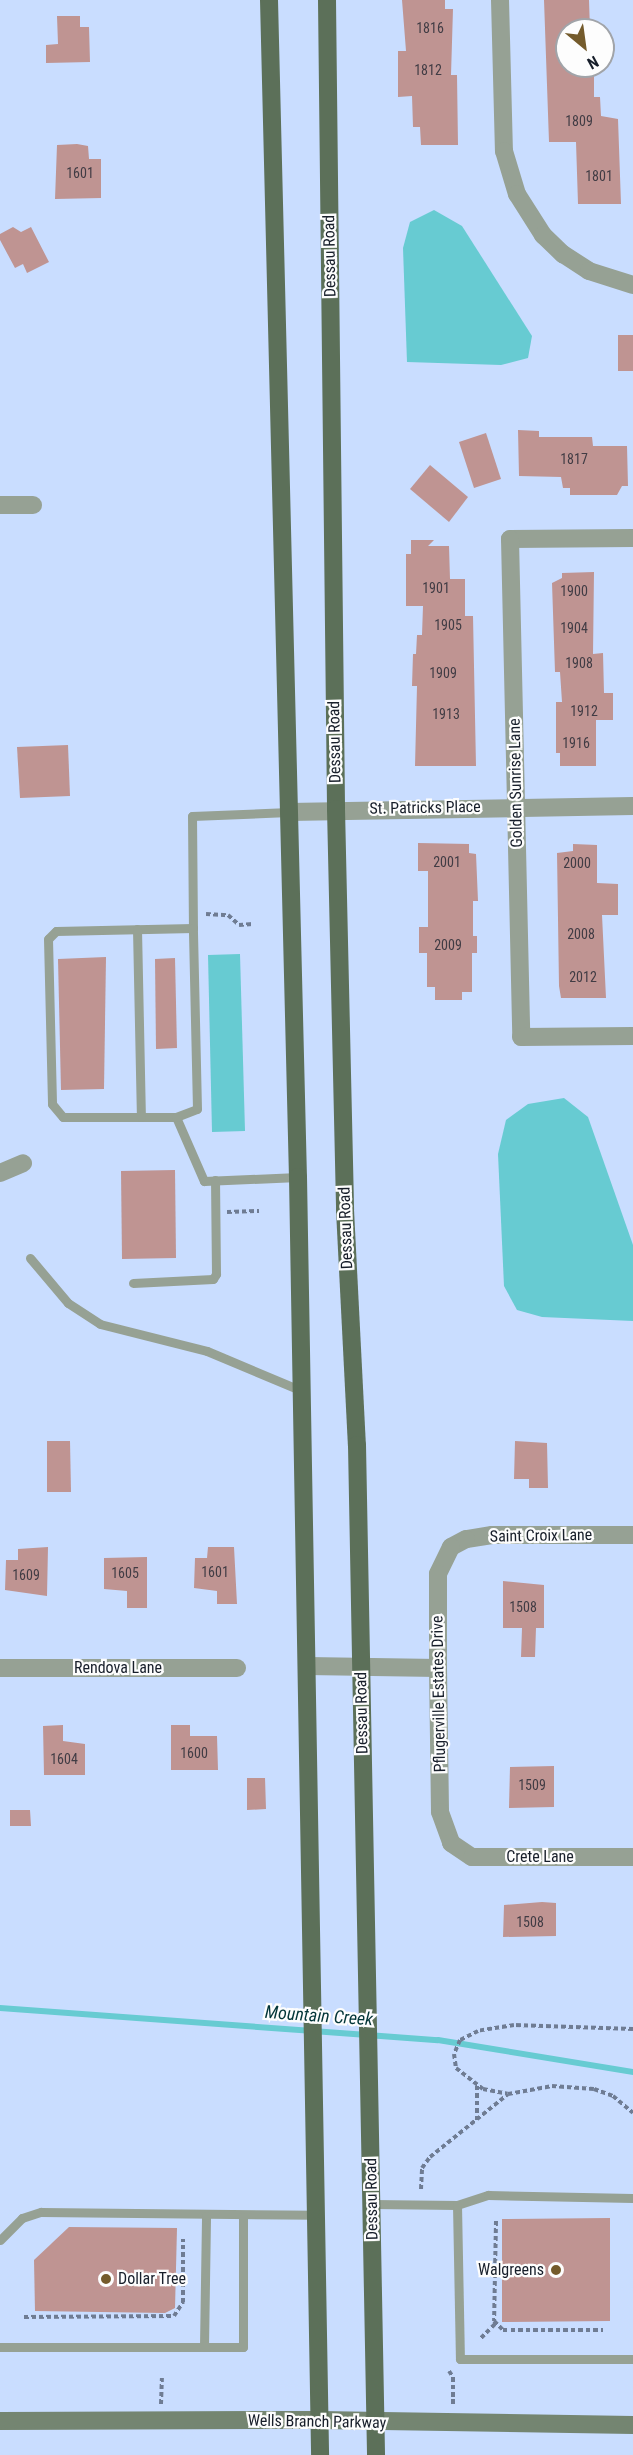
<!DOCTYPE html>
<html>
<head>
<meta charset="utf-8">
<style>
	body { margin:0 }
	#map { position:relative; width:633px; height:2455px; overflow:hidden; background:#c9ddff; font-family:"Roboto Condensed",sans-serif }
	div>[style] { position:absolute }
	.water>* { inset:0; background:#67cbd2 }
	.stream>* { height:6px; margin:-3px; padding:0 3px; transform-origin:3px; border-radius:3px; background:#67cbd2 }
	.building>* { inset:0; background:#bf9492 }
	.path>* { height:4px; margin-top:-2px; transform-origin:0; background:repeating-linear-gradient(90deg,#6f7c93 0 4.5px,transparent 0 7.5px) }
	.lane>* { height:9px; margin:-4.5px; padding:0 4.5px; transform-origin:4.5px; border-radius:4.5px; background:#96a194 }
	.street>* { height:18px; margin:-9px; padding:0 9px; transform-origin:9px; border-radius:9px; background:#96a194 }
	.secondary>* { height:18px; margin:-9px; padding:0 9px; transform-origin:9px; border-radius:9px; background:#748571 }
	.primary>* { height:18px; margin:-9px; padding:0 9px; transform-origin:9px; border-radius:9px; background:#5c7059 }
	.dots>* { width:16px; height:16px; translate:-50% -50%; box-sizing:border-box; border:3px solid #fdfdfd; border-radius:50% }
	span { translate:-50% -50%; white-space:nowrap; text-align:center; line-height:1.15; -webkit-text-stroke:4.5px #fdfdfd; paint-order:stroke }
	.number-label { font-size:14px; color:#413c44 }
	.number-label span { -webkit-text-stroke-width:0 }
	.street-label { font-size:16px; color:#171e2a }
	.poi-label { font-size:16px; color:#171e2a }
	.right { translate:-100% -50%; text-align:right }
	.left { translate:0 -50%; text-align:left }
	.water-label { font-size:18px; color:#023538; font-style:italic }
	.north { position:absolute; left:555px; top:18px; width:60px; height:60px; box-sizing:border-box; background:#fdfdfd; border:2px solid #a1a4a9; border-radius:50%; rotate:151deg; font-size:16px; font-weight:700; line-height:24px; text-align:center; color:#171e2a }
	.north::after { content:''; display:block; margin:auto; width:21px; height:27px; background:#745b2c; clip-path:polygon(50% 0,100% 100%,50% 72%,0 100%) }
</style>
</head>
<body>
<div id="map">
	<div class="water">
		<div style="clip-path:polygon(434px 210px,462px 226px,532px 336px,528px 358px,501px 365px,407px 362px,403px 248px,410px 222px)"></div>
		<div style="clip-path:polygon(240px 954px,245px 1131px,212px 1132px,208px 955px)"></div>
		<div style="clip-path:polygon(564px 1098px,588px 1117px,633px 1245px,633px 1321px,542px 1317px,517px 1310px,504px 1286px,498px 1154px,506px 1120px,528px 1104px)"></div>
	</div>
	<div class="stream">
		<div style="left:0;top:2008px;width:439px;rotate:4.2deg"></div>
		<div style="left:438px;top:2040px;width:198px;rotate:9.3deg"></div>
	</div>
	<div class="building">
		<div style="clip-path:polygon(402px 0,445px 0,445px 9px,453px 9px,451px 75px,457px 75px,458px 145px,421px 145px,420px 127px,413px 127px,412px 96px,398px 97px,398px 51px,406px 51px)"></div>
		<div style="clip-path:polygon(544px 0,589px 0,590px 30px,567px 30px,567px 66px,594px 66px,594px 97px,600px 97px,601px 116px,618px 119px,621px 204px,578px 204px,576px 142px,549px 142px)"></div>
		<div style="clip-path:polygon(57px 16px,80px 16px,80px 27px,89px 27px,90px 62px,46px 63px,46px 45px,58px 44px)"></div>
		<div style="clip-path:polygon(77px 144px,88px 146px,89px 159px,101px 159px,101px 198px,55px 199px,57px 145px)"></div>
		<div style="clip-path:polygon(13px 227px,21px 232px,31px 227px,49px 262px,27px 273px,23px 264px,15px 268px,0 240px,0 234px)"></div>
		<div style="clip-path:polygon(618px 335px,633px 335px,633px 371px,618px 371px)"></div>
		<div style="clip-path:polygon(518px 430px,539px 431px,539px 437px,592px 437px,593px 446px,627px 446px,628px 486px,622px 486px,617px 495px,570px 495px,570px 488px,563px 488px,561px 477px,519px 476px)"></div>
		<div style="clip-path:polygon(486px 433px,501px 479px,474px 488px,459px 442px)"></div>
		<div style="clip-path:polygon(430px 465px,468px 497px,449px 522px,410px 489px)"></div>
		<div style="clip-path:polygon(411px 540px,434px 540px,428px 546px,449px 546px,450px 579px,465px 579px,465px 616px,473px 616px,476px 766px,415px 766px,417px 686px,412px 686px,413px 654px,416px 654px,417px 635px,422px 635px,423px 606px,406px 606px,406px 554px,411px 554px)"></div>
		<div style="clip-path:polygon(594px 572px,593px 654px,603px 653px,604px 693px,613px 693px,613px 720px,596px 720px,596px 766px,560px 766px,560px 753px,556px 753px,556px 702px,562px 702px,560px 672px,555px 672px,552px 583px,562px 578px,562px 573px)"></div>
		<div style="clip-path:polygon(68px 745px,70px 796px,20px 798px,17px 747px)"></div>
		<div style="clip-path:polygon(418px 843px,469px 844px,469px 853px,476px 854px,478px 901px,473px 901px,473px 936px,477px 936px,477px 953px,472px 953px,472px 992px,462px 992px,462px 1000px,435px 1000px,435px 987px,427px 987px,427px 953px,419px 953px,419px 927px,428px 927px,428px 871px,418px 871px)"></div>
		<div style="clip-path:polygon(573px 844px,597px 845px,597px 883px,618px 884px,618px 915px,602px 915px,606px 998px,561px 998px,559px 986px,557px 853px,573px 851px)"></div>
		<div style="clip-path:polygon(106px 957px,104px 1089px,61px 1090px,58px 959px)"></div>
		<div style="clip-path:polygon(175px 958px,177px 1048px,156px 1049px,155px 959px)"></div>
		<div style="clip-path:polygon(175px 1170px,176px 1258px,122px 1259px,121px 1171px)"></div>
		<div style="clip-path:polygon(47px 1441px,70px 1441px,71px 1492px,47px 1492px)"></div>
		<div style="clip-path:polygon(515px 1441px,547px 1443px,548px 1488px,529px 1488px,529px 1479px,514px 1479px)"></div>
		<div style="clip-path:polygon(48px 1547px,47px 1596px,5px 1590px,6px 1560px,18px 1560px,18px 1549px)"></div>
		<div style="clip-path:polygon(208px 1547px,234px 1547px,237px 1604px,217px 1604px,217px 1591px,194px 1588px,195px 1558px,207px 1558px)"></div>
		<div style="clip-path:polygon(147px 1557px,147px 1608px,127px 1608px,127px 1591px,104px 1589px,104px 1558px)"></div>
		<div style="clip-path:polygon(503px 1581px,544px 1585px,544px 1628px,536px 1628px,535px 1657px,521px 1657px,522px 1628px,503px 1628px)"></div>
		<div style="clip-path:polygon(63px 1725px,63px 1741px,85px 1744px,85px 1775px,44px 1775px,43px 1726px)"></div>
		<div style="clip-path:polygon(171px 1725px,190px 1725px,190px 1736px,217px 1736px,218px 1770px,171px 1770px)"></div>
		<div style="clip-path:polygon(554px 1766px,554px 1807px,509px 1808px,510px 1767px)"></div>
		<div style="clip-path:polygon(247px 1778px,265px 1778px,266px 1809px,247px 1810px)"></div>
		<div style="clip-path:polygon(10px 1810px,30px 1810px,31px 1826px,10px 1826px)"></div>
		<div style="clip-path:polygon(542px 1902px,556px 1903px,556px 1936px,503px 1937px,504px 1905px)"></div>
		<div style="clip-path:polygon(610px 2218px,610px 2321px,502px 2322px,502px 2219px)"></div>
		<div style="clip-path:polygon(69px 2227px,177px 2228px,175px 2308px,165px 2313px,35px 2311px,34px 2260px)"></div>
	</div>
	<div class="path">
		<div style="left:206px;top:914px;width:22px;rotate:3deg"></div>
		<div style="left:228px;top:915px;width:15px;rotate:42deg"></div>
		<div style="left:239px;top:925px;width:14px;rotate:-4deg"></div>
		<div style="left:227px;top:1212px;width:32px;rotate:-2deg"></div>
		<div style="left:633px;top:2029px;width:119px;rotate:-178.1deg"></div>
		<div style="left:514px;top:2025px;width:36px;rotate:171deg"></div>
		<div style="left:478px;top:2031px;width:20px;rotate:153deg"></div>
		<div style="left:460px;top:2040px;width:15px;rotate:113deg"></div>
		<div style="left:454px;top:2054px;width:14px;rotate:82deg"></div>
		<div style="left:456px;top:2068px;width:34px;rotate:38deg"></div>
		<div style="left:483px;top:2089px;width:25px;rotate:11deg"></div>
		<div style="left:508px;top:2094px;width:45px;rotate:-10.3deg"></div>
		<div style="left:552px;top:2086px;width:42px;rotate:4.1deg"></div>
		<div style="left:594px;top:2089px;width:20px;rotate:20deg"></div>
		<div style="left:613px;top:2096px;width:26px;rotate:40deg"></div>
		<div style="left:477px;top:2086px;width:36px;rotate:90deg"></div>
		<div style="left:421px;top:2189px;width:21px;rotate:-87deg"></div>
		<div style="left:422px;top:2168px;width:14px;rotate:-54deg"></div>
		<div style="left:430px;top:2157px;width:100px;rotate:-38.9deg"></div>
		<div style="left:496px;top:2221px;width:100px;rotate:91.1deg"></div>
		<div style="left:494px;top:2321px;width:13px;rotate:45deg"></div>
		<div style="left:503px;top:2330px;width:100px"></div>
		<div style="left:24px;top:2317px;width:150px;rotate:-0.4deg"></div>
		<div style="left:174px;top:2316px;width:17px;rotate:-57deg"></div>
		<div style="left:183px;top:2302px;width:63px;rotate:-90deg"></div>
		<div style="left:481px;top:2338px;width:21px;rotate:-45deg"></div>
		<div style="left:449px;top:2371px;width:7px;rotate:56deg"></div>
		<div style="left:453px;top:2377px;width:28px;rotate:90deg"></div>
		<div style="left:161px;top:2404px;width:26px;rotate:-88deg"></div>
	</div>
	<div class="lane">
		<div style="left:289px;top:812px;width:97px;rotate:177.6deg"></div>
		<div style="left:192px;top:816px;width:112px;rotate:89.5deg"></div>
		<div style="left:193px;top:928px;width:137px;rotate:178.7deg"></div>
		<div style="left:56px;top:931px;width:11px;rotate:135deg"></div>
		<div style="left:48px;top:939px;width:165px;rotate:88.6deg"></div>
		<div style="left:52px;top:1104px;width:17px;rotate:50deg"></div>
		<div style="left:63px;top:1117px;width:113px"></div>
		<div style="left:176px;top:1117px;width:70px;rotate:66.4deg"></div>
		<div style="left:204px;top:1181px;width:94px;rotate:-2.4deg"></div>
		<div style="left:137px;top:929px;width:188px;rotate:88.8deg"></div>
		<div style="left:176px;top:1117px;width:22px;rotate:-21deg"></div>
		<div style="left:197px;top:1109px;width:181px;rotate:-91.3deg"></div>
		<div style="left:30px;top:1258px;width:59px;rotate:49.8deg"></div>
		<div style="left:68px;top:1303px;width:38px;rotate:33deg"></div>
		<div style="left:100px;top:1324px;width:110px;rotate:14.2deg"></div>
		<div style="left:207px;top:1351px;width:103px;rotate:22.8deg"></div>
		<div style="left:133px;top:1283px;width:80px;rotate:-2.9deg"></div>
		<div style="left:213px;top:1279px;width:6px;rotate:-59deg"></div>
		<div style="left:216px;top:1274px;width:94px;rotate:-90.6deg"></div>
		<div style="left:372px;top:2204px;width:85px;rotate:0.7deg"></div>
		<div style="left:457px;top:2205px;width:33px;rotate:-18deg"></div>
		<div style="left:488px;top:2195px;width:145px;rotate:1.2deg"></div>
		<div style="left:457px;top:2205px;width:154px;rotate:88.9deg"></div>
		<div style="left:460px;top:2359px;width:173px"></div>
		<div style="left:0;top:2240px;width:31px;rotate:-45deg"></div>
		<div style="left:22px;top:2218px;width:20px;rotate:-18deg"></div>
		<div style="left:41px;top:2212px;width:273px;rotate:0.6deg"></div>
		<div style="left:204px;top:2346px;width:130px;rotate:-89.1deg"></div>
		<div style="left:0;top:2347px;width:243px"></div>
		<div style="left:243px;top:2347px;width:130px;rotate:-90deg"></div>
	</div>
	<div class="street">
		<div style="left:500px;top:0;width:151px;rotate:88.5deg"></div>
		<div style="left:504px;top:151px;width:45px;rotate:73.2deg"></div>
		<div style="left:517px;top:194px;width:49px;rotate:57.6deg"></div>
		<div style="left:543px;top:235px;width:28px;rotate:44deg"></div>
		<div style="left:563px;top:254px;width:31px;rotate:33deg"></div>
		<div style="left:589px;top:271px;width:46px;rotate:17.7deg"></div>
		<div style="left:0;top:505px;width:33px"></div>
		<div style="left:633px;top:538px;width:123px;rotate:179.5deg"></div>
		<div style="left:510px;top:539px;width:498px;rotate:88.7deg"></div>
		<div style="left:521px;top:1037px;width:112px;rotate:-0.5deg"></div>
		<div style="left:289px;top:812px;width:344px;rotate:-1deg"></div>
		<div style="left:0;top:1173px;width:25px;rotate:-23deg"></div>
		<div style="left:633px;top:1535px;width:141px;rotate:180deg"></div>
		<div style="left:492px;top:1535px;width:26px;rotate:171deg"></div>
		<div style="left:466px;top:1539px;width:17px;rotate:152deg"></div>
		<div style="left:451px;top:1547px;width:30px;rotate:116deg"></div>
		<div style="left:438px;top:1574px;width:94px;rotate:90deg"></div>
		<div style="left:438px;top:1668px;width:144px;rotate:89.2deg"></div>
		<div style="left:440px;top:1812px;width:33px;rotate:70deg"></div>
		<div style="left:451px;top:1843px;width:25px;rotate:34deg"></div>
		<div style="left:472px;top:1857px;width:161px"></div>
		<div style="left:307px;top:1666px;width:131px;rotate:0.9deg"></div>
		<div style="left:0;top:1668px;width:237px"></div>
	</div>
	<div class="secondary">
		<div style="left:0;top:2421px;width:319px;rotate:-0.2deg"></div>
		<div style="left:319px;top:2420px;width:314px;rotate:0.9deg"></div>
	</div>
	<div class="primary">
		<div style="left:269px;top:0;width:1177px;rotate:88.59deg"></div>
		<div style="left:298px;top:1177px;width:1278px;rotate:89.01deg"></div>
		<div style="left:327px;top:0;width:809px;rotate:89.36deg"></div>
		<div style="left:336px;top:809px;width:401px;rotate:88.7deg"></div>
		<div style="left:345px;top:1210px;width:235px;rotate:87.1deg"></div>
		<div style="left:357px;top:1445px;width:1010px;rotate:88.92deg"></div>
	</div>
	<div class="dots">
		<div style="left:556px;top:2270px;background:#745b2c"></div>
		<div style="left:106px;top:2279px;background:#745b2c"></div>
	</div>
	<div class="number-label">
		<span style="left:430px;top:28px">1816</span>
		<span style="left:428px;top:70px">1812</span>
		<span style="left:579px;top:121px">1809</span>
		<span style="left:80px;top:173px">1601</span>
		<span style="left:599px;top:176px">1801</span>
		<span style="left:574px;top:459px">1817</span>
		<span style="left:436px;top:588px">1901</span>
		<span style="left:574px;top:591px">1900</span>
		<span style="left:448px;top:625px">1905</span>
		<span style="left:574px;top:628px">1904</span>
		<span style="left:579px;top:663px">1908</span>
		<span style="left:443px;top:673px">1909</span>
		<span style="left:584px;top:711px">1912</span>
		<span style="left:446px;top:714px">1913</span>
		<span style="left:576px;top:743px">1916</span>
		<span style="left:447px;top:862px">2001</span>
		<span style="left:577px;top:863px">2000</span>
		<span style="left:581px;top:934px">2008</span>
		<span style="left:448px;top:945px">2009</span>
		<span style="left:583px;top:977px">2012</span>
		<span style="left:215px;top:1572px">1601</span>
		<span style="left:125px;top:1573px">1605</span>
		<span style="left:26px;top:1575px">1609</span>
		<span style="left:523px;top:1607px">1508</span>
		<span style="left:194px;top:1753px">1600</span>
		<span style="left:64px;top:1759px">1604</span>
		<span style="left:532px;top:1785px">1509</span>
		<span style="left:530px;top:1922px">1508</span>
	</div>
	<div class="street-label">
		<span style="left:330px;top:256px;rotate:-91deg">Dessau Road</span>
		<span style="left:335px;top:742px;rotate:-91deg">Dessau Road</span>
		<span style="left:516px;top:783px;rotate:-91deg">Golden Sunrise Lane</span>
		<span style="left:425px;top:808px;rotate:-1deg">St. Patricks Place</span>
		<span style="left:346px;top:1228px;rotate:-92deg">Dessau Road</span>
		<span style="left:541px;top:1536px;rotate:-1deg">Saint Croix Lane</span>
		<span style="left:118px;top:1668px">Rendova Lane</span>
		<span style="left:439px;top:1694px;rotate:-91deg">Pflugerville Estates Drive</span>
		<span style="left:362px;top:1713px;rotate:-91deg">Dessau Road</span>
		<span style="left:540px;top:1857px">Crete Lane</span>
		<span style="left:372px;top:2199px;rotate:-91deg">Dessau Road</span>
		<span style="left:317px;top:2422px;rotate:1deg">Wells Branch Parkway</span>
	</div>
	<div class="poi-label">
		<span class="right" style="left:544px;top:2270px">Walgreens</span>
		<span class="left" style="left:118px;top:2279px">Dollar Tree</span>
	</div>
	<div class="water-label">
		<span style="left:319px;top:2016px;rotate:4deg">Mountain Creek</span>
	</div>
	<div class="north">N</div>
</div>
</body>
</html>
